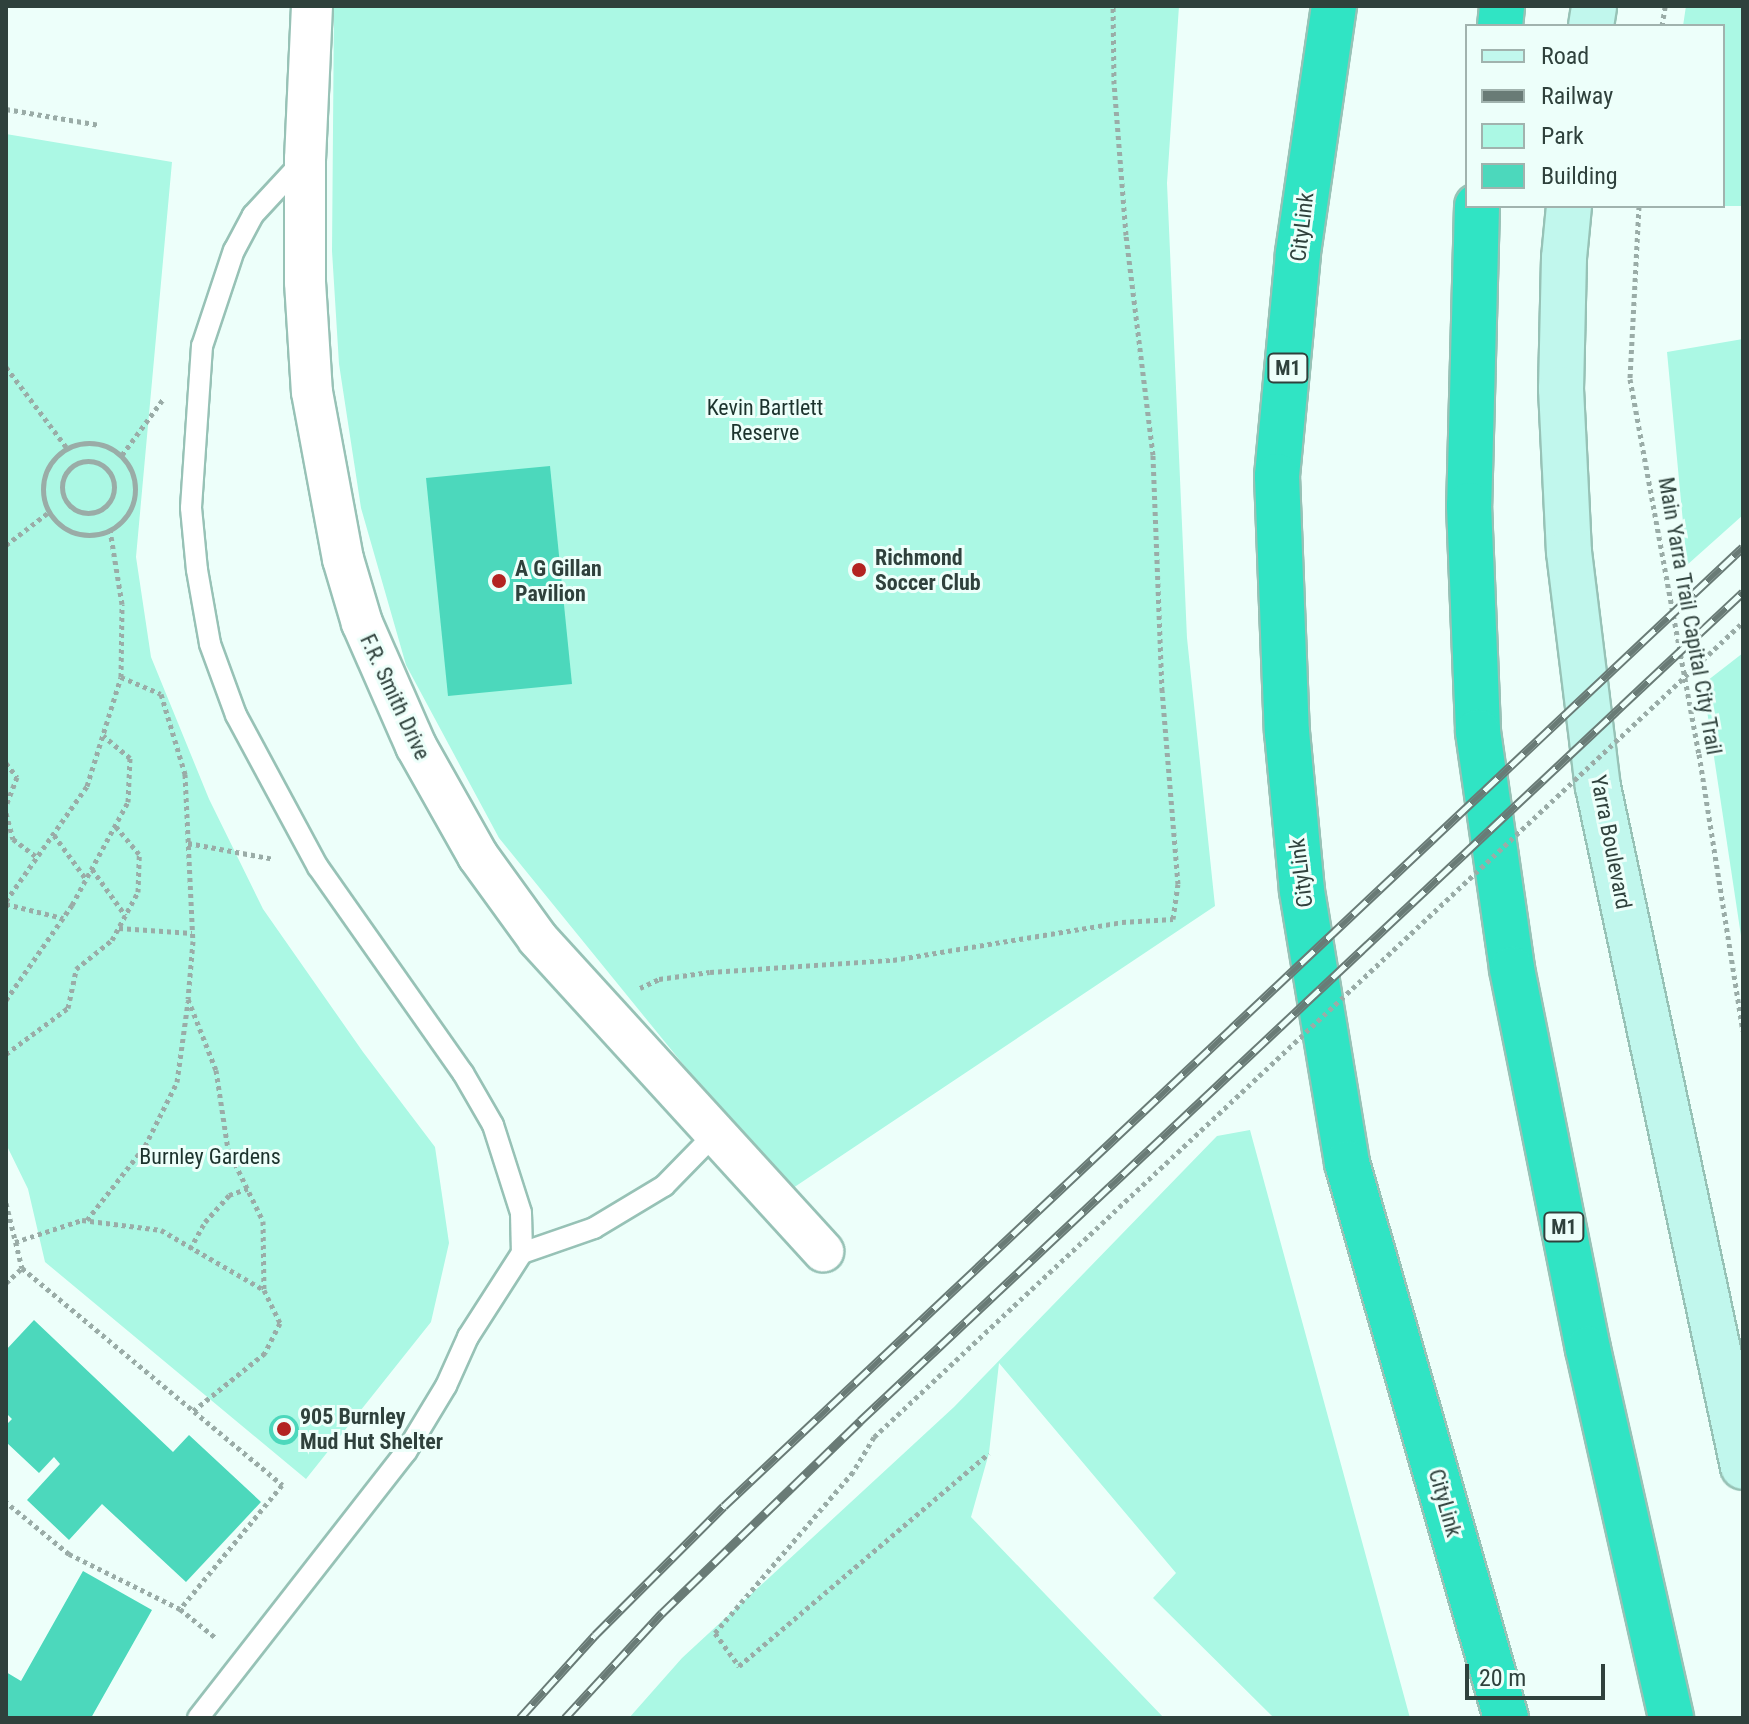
<!DOCTYPE html>
<html>
<head>
<meta charset="utf-8">
<style>
	body { margin:0 }
	#map { position:relative; width:1749px; height:1724px; overflow:hidden; background:#edfffa; font-family:"Roboto Condensed",sans-serif }
	div>[style] { position:absolute }
	.green>* { inset:0; background:#abf8e4 }
	.building>* { inset:0; background:#4cd8bc }
	.round { border-radius:50% }
	.path>* { height:5px; margin-top:-2.5px; transform-origin:0; background:repeating-linear-gradient(90deg,#9aaca7 0 4px,transparent 0 8px) }
	.path>.ring { margin:-2.5px; padding:0; box-sizing:content-box; background:none; border:5px solid #9aaca7; border-radius:50% }
	.roads { filter:drop-shadow(2px 0 #97c2b6) drop-shadow(-2px 0 #97c2b6) drop-shadow(0 2px #97c2b6) drop-shadow(0 -2px #97c2b6) }
	.lane>* { height:20px; margin:-10px; padding:0 10px; transform-origin:10px; border-radius:10px; background:#fff }
	.street>* { height:40px; margin:-20px; padding:0 20px; transform-origin:20px; border-radius:20px; background:#fff }
	.secondary>* { height:44px; margin:-22px; padding:0 22px; transform-origin:22px; border-radius:22px; background:#c1f7ed }
	.highway>* { height:44px; margin:-22px; padding:0 22px; transform-origin:22px; border-radius:22px; background:#30e4c4 }
	.rail>* { height:9px; margin-top:-4.5px; transform-origin:0; background:repeating-linear-gradient(90deg,#edfffa 0 18px,#697b76 0 36px); box-sizing:border-box; border-block:2px solid #697b76 }
	.path-bridge>* { height:5px; margin-top:-2.5px; transform-origin:0; background:repeating-linear-gradient(90deg,#9aaca7 0 4px,transparent 0 8px) }
	.dots>* { width:22px; height:22px; translate:-50% -50%; box-sizing:border-box; border:4px solid #edfffa; border-radius:50% }
	span { translate:-50% -50%; white-space:nowrap; text-align:center; line-height:1.15; -webkit-text-stroke:6px #edfffa; paint-order:stroke }
	.shield-label span { padding:2px 6px; background:#edfffa; border:2px solid; border-radius:6px; -webkit-text-stroke-width:0 }
	.shield-label { font-size:20px; color:#2f413c; font-weight:700 }
	.street-label { font-size:22px; color:#2f413c }
	.park-label { font-size:22px; color:#1c332d }
	.poi-label { font-size:22px; color:#2f413c; font-weight:700 }
	.left { translate:0 -50%; text-align:left }
	.frame { position:absolute; inset:0; border:8px solid #2f413c; pointer-events:none }
	.legend { position:absolute; left:1465px; top:24px; width:260px; height:184px; box-sizing:border-box; background:#edfffa; border:2px solid #a1b3ae; margin:0; padding:10px 14px; list-style:none; font-size:24px; color:#2f413c }
	.legend li { display:flex; align-items:center; gap:16px; height:40px }
	.legend b { width:40px; border:2px solid #a1b3ae }
	.scale { position:absolute; left:1465px; top:1664px; width:140px; height:36px; box-sizing:border-box; border:4px solid #2f413c; border-top:0; padding-left:10px; font-size:24px; line-height:28px; white-space:nowrap; color:#2f413c; -webkit-text-stroke:6px #edfffa; paint-order:stroke }
</style>
</head>
<body>
<div id="map">
	<div class="green">
		<div style="clip-path:polygon(334px 6px,1179px 6px,1167px 183px,1187px 638px,1215px 906px,787px 1192px,499px 838px,406px 665px,361px 508px,339px 364px,332px 251px)"></div>
		<div style="clip-path:polygon(1686px 6px,1743px 6px,1743px 206px,1723px 206px,1723px 26px,1683px 26px)"></div>
		<div style="clip-path:polygon(6px 134px,172px 162px,136px 557px,151px 657px,209px 799px,263px 909px,363px 1052px,435px 1147px,449px 1243px,431px 1322px,306px 1479px,45px 1262px,28px 1189px,6px 1144px)"></div>
		<div style="clip-path:polygon(1743px 339px,1743px 515px,1687px 565px,1667px 352px)"></div>
		<div style="clip-path:polygon(1743px 653px,1743px 949px,1703px 684px)"></div>
		<div style="clip-path:polygon(1250px 1130px,1410px 1718px,1274px 1718px,1153px 1598px,1176px 1573px,999px 1363px,989px 1453px,971px 1517px,1164px 1718px,629px 1718px,682px 1658px,954px 1407px,1217px 1136px)"></div>
	</div>
	<div class="building">
		<div style="clip-path:polygon(550px 466px,572px 684px,448px 696px,426px 478px)"></div>
		<div style="clip-path:polygon(34px 1320px,173px 1452px,189px 1435px,261px 1502px,186px 1582px,102px 1504px,69px 1540px,27px 1500px,60px 1464px,54px 1457px,39px 1473px,6px 1442px,6px 1425px,12px 1419px,6px 1413px,6px 1350px)"></div>
		<div class="round" style="left:269px;top:1415px;width:30px;height:30px"></div>
		<div style="clip-path:polygon(83px 1571px,152px 1610px,91px 1718px,6px 1718px,6px 1672px,21px 1681px)"></div>
	</div>
	<div class="path">
		<div style="left:1662px;top:26px;width:20px;rotate:-81deg"></div>
		<div style="left:6px;top:109px;width:95px;rotate:9.7deg"></div>
		<div style="left:1639px;top:206px;width:173px;rotate:93deg"></div>
		<div style="left:1630px;top:379px;width:381px;rotate:79.6deg"></div>
		<div style="left:1699px;top:754px;width:280px;rotate:81deg"></div>
		<div style="left:6px;top:367px;width:101px;rotate:53deg"></div>
		<div class="ring" style="left:43px;top:443px;width:87px;height:87px"></div>
		<div style="left:122px;top:455px;width:71px;rotate:-53.6deg"></div>
		<div class="ring" style="left:62px;top:461px;width:47px;height:47px"></div>
		<div style="left:6px;top:545px;width:54px;rotate:-37.5deg"></div>
		<div style="left:121px;top:677px;width:43px;rotate:23deg"></div>
		<div style="left:161px;top:694px;width:84px;rotate:73.3deg"></div>
		<div style="left:185px;top:774px;width:167px;rotate:87.3deg"></div>
		<div style="left:193px;top:941px;width:58px;rotate:94.9deg"></div>
		<div style="left:188px;top:999px;width:76px;rotate:68.5deg"></div>
		<div style="left:216px;top:1070px;width:80px;rotate:81.4deg"></div>
		<div style="left:228px;top:1149px;width:80px;rotate:64.1deg"></div>
		<div style="left:263px;top:1221px;width:69px;rotate:89.2deg"></div>
		<div style="left:6px;top:763px;width:18px;rotate:52deg"></div>
		<div style="left:17px;top:777px;width:31px;rotate:111deg"></div>
		<div style="left:6px;top:813px;width:27px;rotate:75deg"></div>
		<div style="left:13px;top:839px;width:31px;rotate:37deg"></div>
		<div style="left:54px;top:835px;width:54px;rotate:54deg"></div>
		<div style="left:188px;top:843px;width:87px;rotate:10.5deg"></div>
		<div style="left:92px;top:869px;width:57px;rotate:54.3deg"></div>
		<div style="left:6px;top:901px;width:141px;rotate:-54.8deg"></div>
		<div style="left:87px;top:786px;width:114px;rotate:-72.7deg"></div>
		<div style="left:121px;top:677px;width:73px;rotate:-89.2deg"></div>
		<div style="left:122px;top:604px;width:75px;rotate:-99.2deg"></div>
		<div style="left:6px;top:904px;width:59px;rotate:13.8deg"></div>
		<div style="left:119px;top:928px;width:73px;rotate:3.9deg"></div>
		<div style="left:640px;top:988px;width:21px;rotate:-25deg"></div>
		<div style="left:659px;top:979px;width:51px;rotate:-7.8deg"></div>
		<div style="left:710px;top:972px;width:183px;rotate:-3.8deg"></div>
		<div style="left:893px;top:960px;width:232px;rotate:-9.4deg"></div>
		<div style="left:1122px;top:922px;width:51px;rotate:-3.4deg"></div>
		<div style="left:1173px;top:919px;width:35px;rotate:-82deg"></div>
		<div style="left:1178px;top:884px;width:194px;rotate:-94.7deg"></div>
		<div style="left:1162px;top:691px;width:236px;rotate:-92.2deg"></div>
		<div style="left:1153px;top:455px;width:222px;rotate:-97deg"></div>
		<div style="left:1126px;top:235px;width:151px;rotate:-94.5deg"></div>
		<div style="left:1114px;top:84px;width:78px;rotate:-90.7deg"></div>
		<div style="left:6px;top:1000px;width:116px;rotate:-55.2deg"></div>
		<div style="left:72px;top:905px;width:117px;rotate:-61.5deg"></div>
		<div style="left:128px;top:802px;width:44px;rotate:-87.4deg"></div>
		<div style="left:130px;top:758px;width:35px;rotate:-140deg"></div>
		<div style="left:6px;top:1054px;width:77px;rotate:-36.6deg"></div>
		<div style="left:68px;top:1008px;width:40px;rotate:-78deg"></div>
		<div style="left:76px;top:969px;width:46px;rotate:-38.9deg"></div>
		<div style="left:112px;top:940px;width:55px;rotate:-61.6deg"></div>
		<div style="left:138px;top:892px;width:38px;rotate:-88deg"></div>
		<div style="left:139px;top:854px;width:38px;rotate:-130deg"></div>
		<div style="left:6px;top:1203px;width:67px;rotate:76.2deg"></div>
		<div style="left:22px;top:1268px;width:339px;rotate:39.8deg"></div>
		<div style="left:282px;top:1485px;width:161px;rotate:129.4deg"></div>
		<div style="left:180px;top:1609px;width:124px;rotate:-153.6deg"></div>
		<div style="left:69px;top:1554px;width:82px;rotate:-140.5deg"></div>
		<div style="left:87px;top:1220px;width:94px;rotate:-51.9deg"></div>
		<div style="left:145px;top:1146px;width:72px;rotate:-63.4deg"></div>
		<div style="left:177px;top:1082px;width:81px;rotate:-82.2deg"></div>
		<div style="left:15px;top:1242px;width:71px;rotate:-18.2deg"></div>
		<div style="left:82px;top:1220px;width:80px;rotate:7.2deg"></div>
		<div style="left:161px;top:1230px;width:119px;rotate:30.2deg"></div>
		<div style="left:264px;top:1290px;width:37px;rotate:64deg"></div>
		<div style="left:280px;top:1323px;width:34px;rotate:117deg"></div>
		<div style="left:265px;top:1353px;width:92px;rotate:141.1deg"></div>
		<div style="left:190px;top:1249px;width:31px;rotate:-61deg"></div>
		<div style="left:205px;top:1222px;width:36px;rotate:-48deg"></div>
		<div style="left:229px;top:1195px;width:21px;rotate:-19deg"></div>
		<div style="left:6px;top:1283px;width:22px;rotate:-43deg"></div>
		<div style="left:874px;top:1437px;width:41px;rotate:121deg"></div>
		<div style="left:853px;top:1472px;width:212px;rotate:130.6deg"></div>
		<div style="left:715px;top:1633px;width:41px;rotate:54deg"></div>
		<div style="left:739px;top:1666px;width:328px;rotate:-40.4deg"></div>
		<div style="left:180px;top:1609px;width:46px;rotate:38.9deg"></div>
	</div>
	<div class="roads">
		<div class="lane">
			<div style="left:303px;top:161px;width:74px;rotate:132.8deg"></div>
			<div style="left:253px;top:215px;width:40px;rotate:118deg"></div>
			<div style="left:234px;top:250px;width:101px;rotate:108.4deg"></div>
			<div style="left:202px;top:346px;width:162px;rotate:93.9deg"></div>
			<div style="left:191px;top:508px;width:62px;rotate:84.5deg"></div>
			<div style="left:197px;top:570px;width:75px;rotate:80deg"></div>
			<div style="left:210px;top:644px;width:76px;rotate:69.9deg"></div>
			<div style="left:236px;top:715px;width:173px;rotate:61.7deg"></div>
			<div style="left:318px;top:867px;width:252px;rotate:54.9deg"></div>
			<div style="left:463px;top:1073px;width:60px;rotate:60deg"></div>
			<div style="left:493px;top:1125px;width:92px;rotate:72.3deg"></div>
			<div style="left:521px;top:1213px;width:40px;rotate:88.6deg"></div>
			<div style="left:198px;top:1718px;width:338px;rotate:-52deg"></div>
			<div style="left:406px;top:1452px;width:77px;rotate:-58.8deg"></div>
			<div style="left:446px;top:1386px;width:54px;rotate:-65.8deg"></div>
			<div style="left:468px;top:1337px;width:100px;rotate:-57.3deg"></div>
			<div style="left:522px;top:1253px;width:76px;rotate:-19.1deg"></div>
			<div style="left:594px;top:1228px;width:82px;rotate:-31deg"></div>
			<div style="left:664px;top:1186px;width:73px;rotate:-45.6deg"></div>
		</div>
		<div class="street">
			<div style="left:312px;top:6px;width:153px;rotate:92.6deg"></div>
			<div style="left:305px;top:159px;width:123px;rotate:90deg"></div>
			<div style="left:305px;top:282px;width:110px;rotate:86.4deg"></div>
			<div style="left:312px;top:392px;width:170px;rotate:79.5deg"></div>
			<div style="left:343px;top:559px;width:67px;rotate:73.5deg"></div>
			<div style="left:362px;top:623px;width:134px;rotate:66.3deg"></div>
			<div style="left:416px;top:746px;width:126px;rotate:60.6deg"></div>
			<div style="left:478px;top:856px;width:102px;rotate:54.1deg"></div>
			<div style="left:538px;top:939px;width:423px;rotate:47.6deg"></div>
		</div>
		<div class="secondary">
			<div style="left:1591px;top:26px;width:20px;rotate:-81deg"></div>
			<div style="left:1569px;top:206px;width:52px;rotate:95.5deg"></div>
			<div style="left:1564px;top:258px;width:131px;rotate:91.3deg"></div>
			<div style="left:1561px;top:389px;width:163px;rotate:87.2deg"></div>
			<div style="left:1569px;top:552px;width:237px;rotate:83deg"></div>
			<div style="left:1598px;top:787px;width:695px;rotate:77.96deg"></div>
		</div>
		<div class="highway">
			<div style="left:1334px;top:6px;width:251px;rotate:98.3deg"></div>
			<div style="left:1298px;top:254px;width:223px;rotate:95.4deg"></div>
			<div style="left:1277px;top:476px;width:256px;rotate:87.8deg"></div>
			<div style="left:1287px;top:732px;width:160px;rotate:84.6deg"></div>
			<div style="left:1302px;top:891px;width:276px;rotate:80.6deg"></div>
			<div style="left:1347px;top:1163px;width:577px;rotate:74.01deg"></div>
			<div style="left:1500px;top:26px;width:20px;rotate:-84deg"></div>
			<div style="left:1477px;top:206px;width:299px;rotate:91.5deg"></div>
			<div style="left:1469px;top:505px;width:227px;rotate:87.7deg"></div>
			<div style="left:1478px;top:732px;width:239px;rotate:81.8deg"></div>
			<div style="left:1512px;top:969px;width:388px;rotate:78.7deg"></div>
			<div style="left:1588px;top:1349px;width:378px;rotate:77.3deg"></div>
		</div>
	</div>
	<div class="rail">
		<div style="left:520px;top:1718px;width:112px;rotate:-47.9deg"></div>
		<div style="left:595px;top:1635px;width:182px;rotate:-45deg"></div>
		<div style="left:724px;top:1506px;width:1399px;rotate:-43.26deg"></div>
		<div style="left:565px;top:1718px;width:143px;rotate:-47.3deg"></div>
		<div style="left:662px;top:1613px;width:276px;rotate:-44.1deg"></div>
		<div style="left:860px;top:1421px;width:1211px;rotate:-43.19deg"></div>
	</div>
	<div class="path-bridge">
		<div style="left:874px;top:1437px;width:1191px;rotate:-43.16deg"></div>
	</div>
	<div class="dots">
		<div style="left:859px;top:570px;background:#b32322"></div>
		<div style="left:499px;top:581px;background:#b32322"></div>
		<div style="left:284px;top:1429px;background:#b32322"></div>
	</div>
	<div class="shield-label">
		<span style="left:1288px;top:368px">M1</span>
		<span style="left:1564px;top:1227px">M1</span>
	</div>
	<div class="street-label">
		<span style="left:1302px;top:227px;rotate:-83deg">CityLink</span>
		<span style="left:1690px;top:616px;rotate:80deg">Main Yarra Trail Capital City Trail</span>
		<span style="left:395px;top:697px;rotate:65deg">F.R. Smith Drive</span>
		<span style="left:1611px;top:842px;rotate:79deg">Yarra Boulevard</span>
		<span style="left:1301px;top:873px;rotate:-97deg">CityLink</span>
		<span style="left:1445px;top:1503px;rotate:74deg">CityLink</span>
	</div>
	<div class="park-label">
		<span style="left:765px;top:420px">Kevin Bartlett<br>Reserve</span>
		<span style="left:210px;top:1157px">Burnley Gardens</span>
	</div>
	<div class="poi-label">
		<span class="left" style="left:875px;top:570px">Richmond<br>Soccer Club</span>
		<span class="left" style="left:515px;top:581px">A G Gillan<br>Pavilion</span>
		<span class="left" style="left:300px;top:1429px">905 Burnley<br>Mud Hut Shelter</span>
	</div>
	<div class="frame"></div>
	<ul class="legend">
	<li><b style="height:10px;background:#c1f7ed"></b>Road</li>
	<li><b style="height:10px;background:#697b76"></b>Railway</li>
	<li><b style="height:22px;background:#abf8e4"></b>Park</li>
	<li><b style="height:22px;background:#4cd8bc"></b>Building</li>
	</ul>
	<div class="scale">20 m</div>
</div>
</body>
</html>
